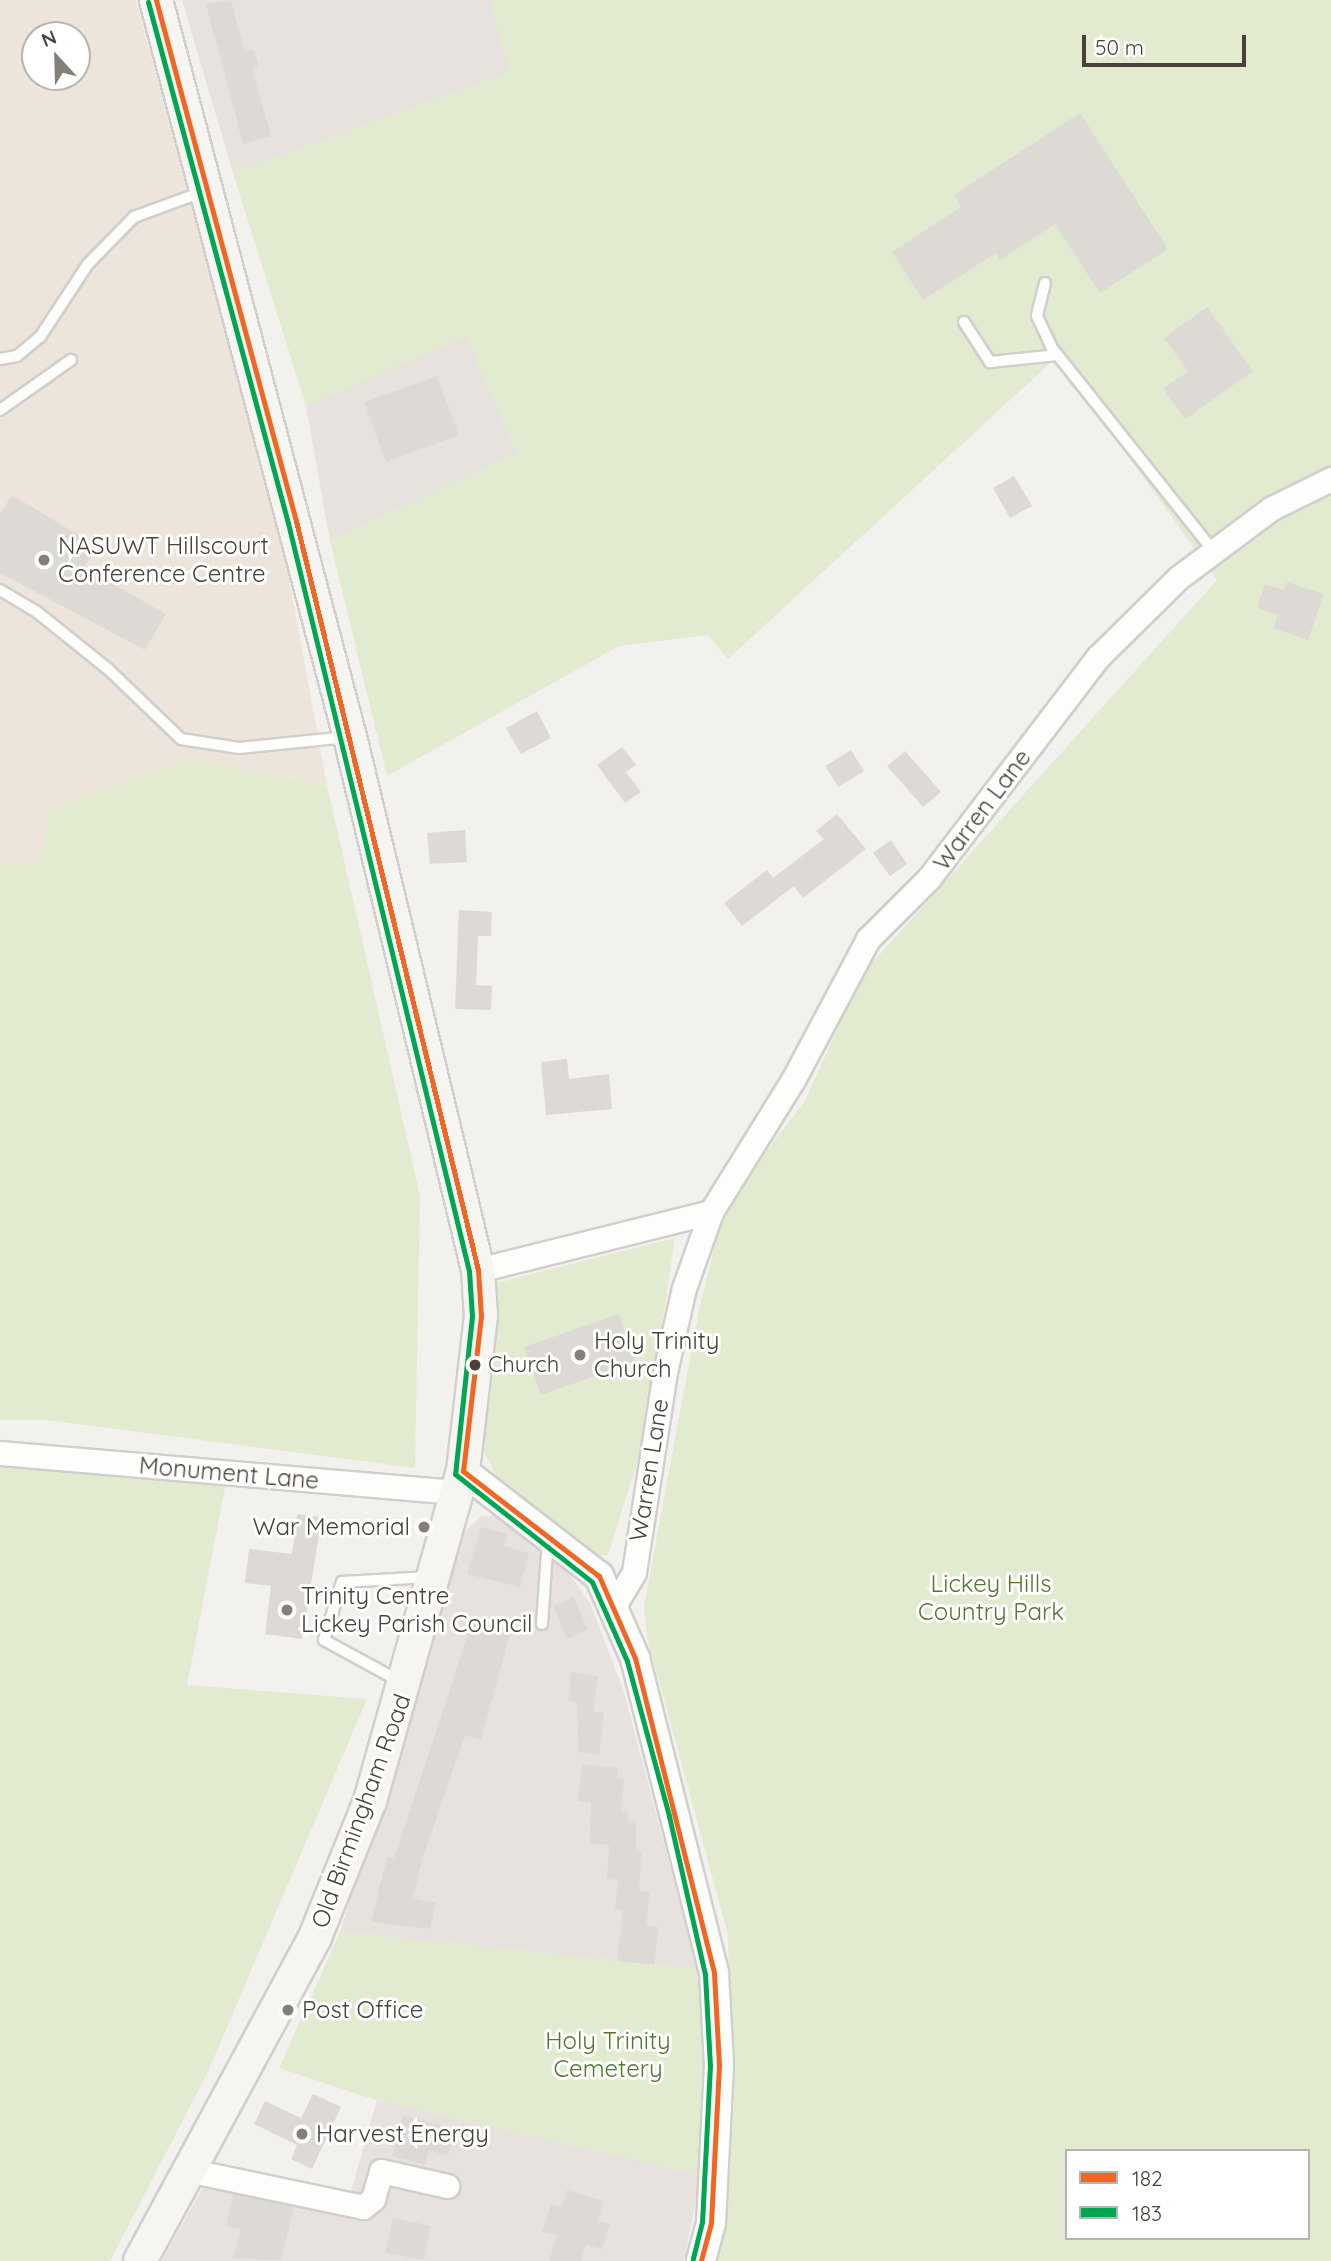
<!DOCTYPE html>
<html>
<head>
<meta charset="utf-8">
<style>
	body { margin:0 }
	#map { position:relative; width:1331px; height:2261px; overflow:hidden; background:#f3f1ee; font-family:Quicksand,sans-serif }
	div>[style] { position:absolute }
	.residential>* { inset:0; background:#e7e2dd }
	.commercial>* { inset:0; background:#ede5db }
	.green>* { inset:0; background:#e2ebd0 }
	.building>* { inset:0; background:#dddad6 }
	.roads { filter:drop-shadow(2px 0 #d1cfcc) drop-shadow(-2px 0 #d1cfcc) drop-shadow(0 2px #d1cfcc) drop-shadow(0 -2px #d1cfcc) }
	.service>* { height:10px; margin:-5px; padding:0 5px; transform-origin:5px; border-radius:5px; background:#fdfdfc }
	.minor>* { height:23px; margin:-11.5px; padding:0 11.5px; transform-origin:11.5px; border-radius:11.5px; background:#fdfdfc }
	.tertiary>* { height:28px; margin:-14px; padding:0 14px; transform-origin:14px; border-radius:14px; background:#fdfdfc }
	.secondary>* { height:32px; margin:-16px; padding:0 16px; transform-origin:16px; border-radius:16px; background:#f7f5f1 }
	.bus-1>* { height:5px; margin:-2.5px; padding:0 2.5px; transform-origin:2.5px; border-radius:2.5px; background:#f26522 }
	.bus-2>* { height:5px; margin:-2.5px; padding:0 2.5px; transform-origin:2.5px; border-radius:2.5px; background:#00a651 }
	.dots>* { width:19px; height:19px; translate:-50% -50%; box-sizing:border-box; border:4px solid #fff; border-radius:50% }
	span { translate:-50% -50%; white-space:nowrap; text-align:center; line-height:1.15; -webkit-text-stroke:6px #fff; paint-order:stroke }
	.bus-label { font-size:22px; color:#49423a }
	.left { translate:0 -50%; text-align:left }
	.poi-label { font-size:24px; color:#49423a }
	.right { translate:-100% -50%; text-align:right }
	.street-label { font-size:24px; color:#49423a }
	.park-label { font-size:24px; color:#50792f }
	.legend { position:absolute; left:1065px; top:2149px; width:245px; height:91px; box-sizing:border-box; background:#fff; border:2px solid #b6b3b0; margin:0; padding:9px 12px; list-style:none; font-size:21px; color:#49423a }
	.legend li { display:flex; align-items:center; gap:14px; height:35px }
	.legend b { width:35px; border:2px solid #b6b3b0 }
	.north { position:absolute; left:21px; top:21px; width:70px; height:70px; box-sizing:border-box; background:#fff; border:2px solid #b6b3b0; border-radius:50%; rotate:338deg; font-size:19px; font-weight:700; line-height:28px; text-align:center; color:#49423a }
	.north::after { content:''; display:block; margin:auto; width:24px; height:32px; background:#847f79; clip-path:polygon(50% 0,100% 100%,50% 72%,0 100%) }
	.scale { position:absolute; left:1082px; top:35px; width:164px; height:32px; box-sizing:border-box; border:4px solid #49423a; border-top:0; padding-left:9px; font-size:21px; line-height:24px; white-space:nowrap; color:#49423a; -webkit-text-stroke:5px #fff; paint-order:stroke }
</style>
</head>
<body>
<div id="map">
	<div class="residential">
		<div style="clip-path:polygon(182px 0,490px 0,510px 72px,233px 173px)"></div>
		<div style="clip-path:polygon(466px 336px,517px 453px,330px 541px,306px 406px)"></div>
		<div style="clip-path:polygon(482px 1516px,498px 1516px,554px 1552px,591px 1605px,624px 1692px,697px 1969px,340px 1932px,466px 1530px)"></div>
		<div style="clip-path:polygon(377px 2100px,701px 2175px,684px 2261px,162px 2261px,203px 2187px,345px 2213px)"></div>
	</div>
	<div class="commercial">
		<div style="clip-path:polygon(evenodd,0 0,136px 0,286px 562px,327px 785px,191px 759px,41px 863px,0 862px,0 0,35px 35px,77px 35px,77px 77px,35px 77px,35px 35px)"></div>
	</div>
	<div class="green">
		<div style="clip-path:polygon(evenodd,490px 0,1331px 0,1331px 2261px,714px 2261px,730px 2070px,728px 1935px,647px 1637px,644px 1606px,700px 1305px,725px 1204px,805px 1101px,862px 974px,1217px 580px,1057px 357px,728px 659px,708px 635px,619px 646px,387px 776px,330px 541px,517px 453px,466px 337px,306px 406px,233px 173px,509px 72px,490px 0,1067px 2151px,1308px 2151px,1308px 2238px,1067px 2238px,1067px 2151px)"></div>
		<div style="clip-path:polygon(191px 759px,327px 785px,420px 1196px,415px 1468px,47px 1420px,0 1420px,0 862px,41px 863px,48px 810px)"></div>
		<div style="clip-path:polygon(675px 1238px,646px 1434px,608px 1555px,594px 1556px,498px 1479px,484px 1451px,488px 1285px)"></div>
		<div style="clip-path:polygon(0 1466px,226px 1483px,187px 1685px,367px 1699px,207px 2074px,110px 2261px,0 2261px)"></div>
		<div style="clip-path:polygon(340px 1932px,697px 1969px,706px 2060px,701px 2175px,369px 2098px,279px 2068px)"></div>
	</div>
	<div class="building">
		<div style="clip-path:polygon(231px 0,245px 52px,254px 50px,259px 66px,252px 68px,271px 136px,243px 144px,206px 4px)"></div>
		<div style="clip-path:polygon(1080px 113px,1168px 249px,1100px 293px,1055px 224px,1000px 260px,996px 253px,923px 300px,892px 252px,961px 207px,954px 195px)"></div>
		<div style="clip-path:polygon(1207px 307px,1253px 371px,1185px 419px,1163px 389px,1188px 371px,1164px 338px)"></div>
		<div style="clip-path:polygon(437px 376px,459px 435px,386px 462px,364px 402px)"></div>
		<div style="clip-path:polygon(1014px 476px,1032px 506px,1010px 518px,993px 488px)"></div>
		<div style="clip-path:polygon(12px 495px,97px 546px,84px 568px,166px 614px,145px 650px,0 573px,0 514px)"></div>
		<div style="clip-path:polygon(1287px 582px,1324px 594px,1308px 640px,1273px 628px,1278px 615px,1257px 608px,1265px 584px,1284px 590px)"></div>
		<div style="clip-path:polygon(537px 711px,551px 738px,521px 754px,506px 728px)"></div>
		<div style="clip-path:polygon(622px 747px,636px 765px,626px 772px,641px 792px,625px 803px,597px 765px)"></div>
		<div style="clip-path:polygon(851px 750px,864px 771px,838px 787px,825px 766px)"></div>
		<div style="clip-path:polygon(905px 751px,941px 792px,923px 807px,887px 766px)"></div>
		<div style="clip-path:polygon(837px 814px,866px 849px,803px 898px,794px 886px,742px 926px,724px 903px,767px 870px,773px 878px,824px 839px,816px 831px)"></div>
		<div style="clip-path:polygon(465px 830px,467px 862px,430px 864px,427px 833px)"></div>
		<div style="clip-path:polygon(891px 840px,907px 864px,890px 876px,873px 853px)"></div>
		<div style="clip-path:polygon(459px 910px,492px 912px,491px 936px,478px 936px,476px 985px,492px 986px,491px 1010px,455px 1009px)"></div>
		<div style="clip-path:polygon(567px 1059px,569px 1079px,609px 1074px,612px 1109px,546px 1115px,541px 1062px)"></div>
		<div style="clip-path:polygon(619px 1314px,636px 1362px,541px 1395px,524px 1347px)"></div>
		<div style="clip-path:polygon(297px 1514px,322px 1517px,302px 1639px,265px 1634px,271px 1586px,245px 1583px,249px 1549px,292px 1554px)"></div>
		<div style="clip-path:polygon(481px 1527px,507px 1534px,504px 1546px,529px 1553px,520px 1587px,467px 1574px)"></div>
		<div style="clip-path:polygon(574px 1597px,588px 1630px,567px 1639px,553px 1606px)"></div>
		<div style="clip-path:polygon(473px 1619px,502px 1627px,513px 1623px,481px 1740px,465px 1735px,423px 1857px,413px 1898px,436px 1903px,430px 1929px,371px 1922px,387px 1857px,394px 1858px)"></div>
		<div style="clip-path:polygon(571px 1672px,598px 1676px,593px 1712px,604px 1713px,599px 1755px,578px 1752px,577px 1702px,568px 1701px)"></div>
		<div style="clip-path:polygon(582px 1764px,618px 1768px,617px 1778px,624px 1779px,621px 1811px,628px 1811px,628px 1821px,636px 1821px,636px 1852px,642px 1852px,639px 1891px,650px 1892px,646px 1925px,658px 1927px,654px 1965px,617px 1961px,623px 1910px,615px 1909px,618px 1880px,607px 1879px,609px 1845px,590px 1844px,591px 1803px,578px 1801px)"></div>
		<div style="clip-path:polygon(313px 2094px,341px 2107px,312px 2169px,291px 2159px,297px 2145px,254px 2124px,265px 2101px,301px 2118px)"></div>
		<div style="clip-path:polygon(403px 2115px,455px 2130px,448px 2155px,429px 2151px,425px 2165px,392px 2156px)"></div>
		<div style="clip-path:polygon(567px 2190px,604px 2201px,598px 2221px,610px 2224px,602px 2249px,586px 2245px,581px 2261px,549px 2261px,557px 2236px,542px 2232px,551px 2204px,562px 2207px)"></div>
		<div style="clip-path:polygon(233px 2194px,294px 2207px,281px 2260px,233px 2259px,241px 2229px,226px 2226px)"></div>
		<div style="clip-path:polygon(393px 2218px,431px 2226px,424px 2260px,385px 2253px)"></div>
	</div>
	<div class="roads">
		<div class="service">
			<div style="left:1045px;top:283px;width:34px;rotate:104deg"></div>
			<div style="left:1037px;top:316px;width:35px;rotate:65deg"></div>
			<div style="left:1052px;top:348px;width:260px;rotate:51.5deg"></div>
			<div style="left:964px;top:322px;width:48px;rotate:57deg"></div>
			<div style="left:990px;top:362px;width:68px;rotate:-5.9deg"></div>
			<div style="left:0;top:359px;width:17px;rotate:-10deg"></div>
			<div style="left:17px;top:356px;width:30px;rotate:-40deg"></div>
			<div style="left:40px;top:337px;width:87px;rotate:-56.7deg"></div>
			<div style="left:88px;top:264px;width:66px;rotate:-45.6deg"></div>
			<div style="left:134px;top:217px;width:72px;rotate:-20.2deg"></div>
			<div style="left:0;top:410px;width:87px;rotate:-35.2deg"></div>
			<div style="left:0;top:590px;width:43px;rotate:30.7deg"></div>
			<div style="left:37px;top:612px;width:91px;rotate:38.8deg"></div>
			<div style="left:108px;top:669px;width:101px;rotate:43.8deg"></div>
			<div style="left:181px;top:739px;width:59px;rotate:8.8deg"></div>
			<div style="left:239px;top:748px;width:109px;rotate:-5.8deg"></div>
			<div style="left:542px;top:1624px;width:85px;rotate:-86deg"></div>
			<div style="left:401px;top:1682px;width:88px;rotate:-151.4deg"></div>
			<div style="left:324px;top:1640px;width:61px;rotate:-72.8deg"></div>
			<div style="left:342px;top:1582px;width:87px;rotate:-3.3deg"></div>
		</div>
		<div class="minor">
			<div style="left:478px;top:1270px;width:240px;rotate:-14deg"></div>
			<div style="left:711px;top:1212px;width:155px;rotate:-58.2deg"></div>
			<div style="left:793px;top:1080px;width:160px;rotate:-62deg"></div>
			<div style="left:868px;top:939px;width:86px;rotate:-45deg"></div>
			<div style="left:929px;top:878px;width:278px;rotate:-52.6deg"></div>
			<div style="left:1098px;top:657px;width:112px;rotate:-44.6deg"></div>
			<div style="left:1178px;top:578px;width:117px;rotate:-36.7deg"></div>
			<div style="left:1272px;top:508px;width:66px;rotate:-26.2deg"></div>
			<div style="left:0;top:1453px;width:460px;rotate:4.9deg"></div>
			<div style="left:615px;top:1604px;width:37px;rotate:-59deg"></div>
			<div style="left:634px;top:1572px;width:202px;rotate:-81.2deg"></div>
			<div style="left:665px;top:1372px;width:86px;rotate:-77.3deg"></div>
			<div style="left:684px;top:1288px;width:81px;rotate:-70.4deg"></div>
			<div style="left:192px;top:2171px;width:175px;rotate:11.9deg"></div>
			<div style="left:363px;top:2207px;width:13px;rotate:-39deg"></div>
			<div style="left:373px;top:2199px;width:29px;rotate:-74deg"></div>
			<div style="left:381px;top:2171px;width:68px;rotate:12.8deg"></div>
		</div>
		<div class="tertiary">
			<div style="left:463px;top:1471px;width:172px;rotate:37.7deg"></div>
			<div style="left:599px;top:1576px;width:90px;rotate:66.3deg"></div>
			<div style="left:635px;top:1658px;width:325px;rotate:75.9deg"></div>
			<div style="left:714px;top:1973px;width:92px;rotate:86.9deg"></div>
			<div style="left:719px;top:2065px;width:158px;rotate:92.9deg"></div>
			<div style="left:711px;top:2223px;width:39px;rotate:105deg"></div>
		</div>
		<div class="secondary">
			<div style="left:140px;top:2261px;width:368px;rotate:-61.6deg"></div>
			<div style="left:315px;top:1937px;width:147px;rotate:-68deg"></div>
			<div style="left:370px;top:1801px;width:343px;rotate:-74.3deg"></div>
			<div style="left:463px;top:1471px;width:156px;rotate:-83.4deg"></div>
			<div style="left:481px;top:1316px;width:46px;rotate:-93.7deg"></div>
			<div style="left:478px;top:1270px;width:548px;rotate:-103.5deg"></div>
			<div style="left:350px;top:737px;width:762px;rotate:-104.75deg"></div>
		</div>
	</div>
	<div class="bus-1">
		<div style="left:156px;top:0;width:539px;rotate:74.96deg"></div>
		<div style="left:296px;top:521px;width:771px;rotate:76.34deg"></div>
		<div style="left:478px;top:1270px;width:46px;rotate:86.3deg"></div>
		<div style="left:481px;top:1316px;width:156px;rotate:96.6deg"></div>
		<div style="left:463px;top:1471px;width:172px;rotate:37.7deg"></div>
		<div style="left:599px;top:1576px;width:90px;rotate:66.3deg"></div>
		<div style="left:635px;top:1658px;width:325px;rotate:75.9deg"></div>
		<div style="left:714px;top:1973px;width:92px;rotate:86.9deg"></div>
		<div style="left:719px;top:2065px;width:158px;rotate:92.9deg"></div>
		<div style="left:711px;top:2223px;width:39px;rotate:105deg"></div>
	</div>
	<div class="bus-2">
		<div style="left:148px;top:2px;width:539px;rotate:74.96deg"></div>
		<div style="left:288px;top:523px;width:770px;rotate:76.4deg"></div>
		<div style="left:469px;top:1271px;width:45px;rotate:86.2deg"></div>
		<div style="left:472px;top:1316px;width:159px;rotate:96.1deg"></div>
		<div style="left:455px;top:1474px;width:174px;rotate:38.2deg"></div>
		<div style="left:592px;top:1582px;width:86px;rotate:66.1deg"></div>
		<div style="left:627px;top:1661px;width:161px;rotate:74.8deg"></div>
		<div style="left:669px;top:1816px;width:162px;rotate:77.2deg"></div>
		<div style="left:705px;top:1974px;width:91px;rotate:86.9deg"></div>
		<div style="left:710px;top:2065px;width:157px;rotate:92.9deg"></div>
		<div style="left:702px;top:2222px;width:38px;rotate:104deg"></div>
	</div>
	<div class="dots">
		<div style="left:44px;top:560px;background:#847f79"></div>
		<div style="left:580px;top:1355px;background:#847f79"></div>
		<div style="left:475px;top:1365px;background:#49423a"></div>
		<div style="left:424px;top:1527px;background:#847f79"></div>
		<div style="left:287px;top:1610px;background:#847f79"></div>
		<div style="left:288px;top:2010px;background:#847f79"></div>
		<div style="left:302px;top:2134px;background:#847f79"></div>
	</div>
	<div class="bus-label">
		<span class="left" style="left:488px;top:1365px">Church</span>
	</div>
	<div class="poi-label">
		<span class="left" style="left:58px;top:560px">NASUWT Hillscourt<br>Conference Centre</span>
		<span class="left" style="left:594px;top:1355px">Holy Trinity<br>Church</span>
		<span class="right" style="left:410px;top:1527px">War Memorial</span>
		<span class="left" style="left:301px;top:1610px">Trinity Centre<br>Lickey Parish Council</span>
		<span class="left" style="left:302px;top:2010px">Post Office</span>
		<span class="left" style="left:316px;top:2134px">Harvest Energy</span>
	</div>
	<div class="street-label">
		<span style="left:982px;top:810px;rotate:-53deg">Warren Lane</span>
		<span style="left:649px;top:1470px;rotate:-81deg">Warren Lane</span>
		<span style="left:229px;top:1473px;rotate:5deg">Monument Lane</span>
		<span style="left:361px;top:1811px;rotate:-70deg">Old Birmingham Road</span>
	</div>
	<div class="park-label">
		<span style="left:991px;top:1598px">Lickey Hills<br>Country Park</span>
		<span style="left:608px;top:2055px">Holy Trinity<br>Cemetery</span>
	</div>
	<ul class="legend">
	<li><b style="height:9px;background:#f26522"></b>182</li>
	<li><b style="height:9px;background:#00a651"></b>183</li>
	</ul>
	<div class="north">N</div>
	<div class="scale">50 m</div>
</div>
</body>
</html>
